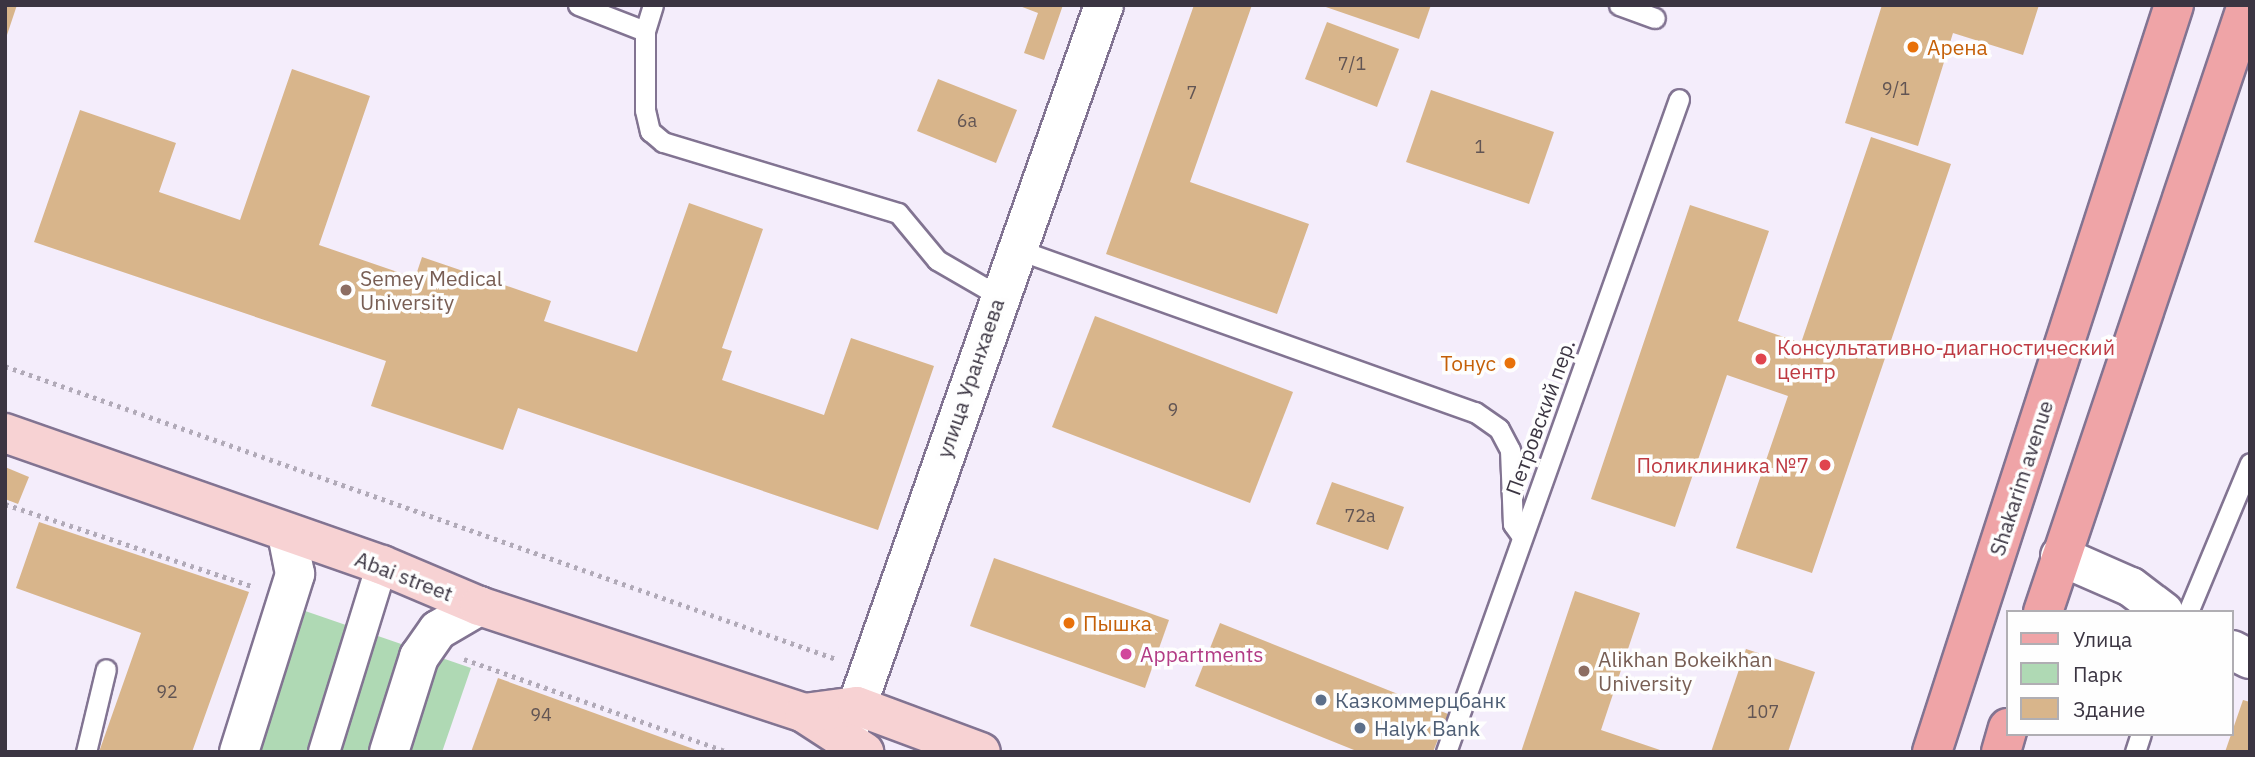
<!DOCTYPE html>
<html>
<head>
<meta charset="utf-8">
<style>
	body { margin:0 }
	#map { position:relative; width:2255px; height:757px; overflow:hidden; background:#f4edfb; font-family:"IBM Plex Sans",sans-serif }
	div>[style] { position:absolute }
	.green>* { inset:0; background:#afd9b4 }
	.building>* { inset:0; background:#d8b58b }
	.path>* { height:4.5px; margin-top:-2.25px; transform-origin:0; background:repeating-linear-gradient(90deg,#b1aab8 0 3.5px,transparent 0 8.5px) }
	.roads { filter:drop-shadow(2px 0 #827492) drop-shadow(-2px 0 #827492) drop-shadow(0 2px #827492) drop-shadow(0 -2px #827492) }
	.service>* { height:19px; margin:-9.5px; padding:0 9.5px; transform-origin:9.5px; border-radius:9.5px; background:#fff }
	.pedestrian>* { height:30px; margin:-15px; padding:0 15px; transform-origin:15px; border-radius:15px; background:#fff }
	.minor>* { height:38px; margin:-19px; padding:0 19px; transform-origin:19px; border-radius:19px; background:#fff }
	.secondary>* { height:38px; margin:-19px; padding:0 19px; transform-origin:19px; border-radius:19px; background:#f7d2d3 }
	.primary>* { height:38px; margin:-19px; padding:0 19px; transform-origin:19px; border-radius:19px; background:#efa4a7 }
	.dots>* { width:19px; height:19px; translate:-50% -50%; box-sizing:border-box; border:4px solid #fefefe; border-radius:50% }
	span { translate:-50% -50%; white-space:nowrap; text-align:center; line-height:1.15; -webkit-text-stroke:7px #fefefe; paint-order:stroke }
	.number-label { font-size:18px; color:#625554 }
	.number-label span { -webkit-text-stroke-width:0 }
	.food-label { font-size:21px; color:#c56008 }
	.left { translate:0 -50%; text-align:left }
	.right { translate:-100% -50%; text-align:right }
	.education-label { font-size:21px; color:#785e54 }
	.health-label { font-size:21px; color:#be3a42 }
	.street-label { font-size:21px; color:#3b3542 }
	.hotel-label { font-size:21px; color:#b23c85 }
	.service-label { font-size:21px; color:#4e5e75 }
	.frame { position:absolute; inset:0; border:7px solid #3b3542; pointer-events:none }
	.legend { position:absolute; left:2006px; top:610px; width:228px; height:126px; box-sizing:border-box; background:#fefefe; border:2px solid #b0aeb3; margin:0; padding:9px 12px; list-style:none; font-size:21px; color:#3b3542 }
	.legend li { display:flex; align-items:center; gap:14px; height:35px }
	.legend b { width:35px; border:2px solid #b0aeb3 }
</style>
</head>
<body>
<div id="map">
	<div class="green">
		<div style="clip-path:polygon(279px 602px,471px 668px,442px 752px,227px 752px)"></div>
	</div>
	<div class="building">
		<div style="clip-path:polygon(5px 5px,17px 5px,6px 38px,5px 38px)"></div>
		<div style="clip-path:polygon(1017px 5px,1063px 5px,1044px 60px,1024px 53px,1038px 13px)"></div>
		<div style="clip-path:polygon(1194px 5px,1252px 5px,1190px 182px,1309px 224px,1277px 314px,1106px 254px)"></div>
		<div style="clip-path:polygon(1320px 5px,1431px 5px,1419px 39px)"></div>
		<div style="clip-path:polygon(1882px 5px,2039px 5px,2023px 55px,1953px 33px,1918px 146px,1845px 123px)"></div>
		<div style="clip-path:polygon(1327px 22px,1399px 49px,1377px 107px,1305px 79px)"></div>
		<div style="clip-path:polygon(292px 69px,370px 96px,319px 245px,415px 278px,422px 257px,551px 301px,544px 321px,637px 352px,689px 203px,763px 229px,722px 348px,732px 351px,722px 380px,824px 415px,851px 338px,934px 366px,878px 530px,518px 408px,503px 450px,371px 406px,386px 361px,34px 242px,80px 110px,176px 143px,159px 192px,240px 220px)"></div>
		<div style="clip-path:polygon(938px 79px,1017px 110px,996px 163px,917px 131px)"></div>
		<div style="clip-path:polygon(1431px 90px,1554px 132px,1529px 204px,1406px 162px)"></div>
		<div style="clip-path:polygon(1871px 137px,1951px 164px,1812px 573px,1736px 548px,1788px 396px,1727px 375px,1675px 527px,1591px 499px,1690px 205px,1769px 231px,1738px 321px,1801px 343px)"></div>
		<div style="clip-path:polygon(1095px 316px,1293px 392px,1250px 503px,1052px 427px)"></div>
		<div style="clip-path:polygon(5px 467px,29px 477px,18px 504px,5px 499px)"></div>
		<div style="clip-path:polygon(1332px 482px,1404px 507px,1388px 550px,1316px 524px)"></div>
		<div style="clip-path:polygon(39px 522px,249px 592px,192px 752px,99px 752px,141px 633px,16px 588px)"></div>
		<div style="clip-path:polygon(994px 558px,1169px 620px,1145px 688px,970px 626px)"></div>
		<div style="clip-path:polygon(1575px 591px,1640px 613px,1601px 730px,1666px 752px,1521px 752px)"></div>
		<div style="clip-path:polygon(1220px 623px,1448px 714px,1433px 752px,1359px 752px,1195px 686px)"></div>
		<div style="clip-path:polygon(1746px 649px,1815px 672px,1788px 752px,1711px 752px)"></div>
		<div style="clip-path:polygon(498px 678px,699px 751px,699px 752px,471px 752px)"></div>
		<div style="clip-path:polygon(2243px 700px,2250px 702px,2250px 752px,2225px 752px)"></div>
	</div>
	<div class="path">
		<div style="left:5px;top:366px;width:881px;rotate:19.42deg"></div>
		<div style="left:5px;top:504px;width:262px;rotate:18.4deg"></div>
		<div style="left:464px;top:659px;width:280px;rotate:19.4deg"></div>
	</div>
	<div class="roads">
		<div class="service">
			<div style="left:578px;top:5px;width:72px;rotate:21.2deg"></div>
			<div style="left:645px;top:31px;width:27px;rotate:-73deg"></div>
			<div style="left:1619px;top:5px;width:38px;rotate:20deg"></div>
			<div style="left:645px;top:31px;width:79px;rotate:90deg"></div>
			<div style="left:645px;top:110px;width:22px;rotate:77deg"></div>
			<div style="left:650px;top:131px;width:17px;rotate:40deg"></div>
			<div style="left:663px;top:142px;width:245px;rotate:16.8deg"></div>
			<div style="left:898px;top:213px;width:61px;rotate:50.3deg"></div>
			<div style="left:937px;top:260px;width:72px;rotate:30.1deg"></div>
			<div style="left:1016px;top:249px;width:487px;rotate:19.6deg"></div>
			<div style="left:1475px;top:412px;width:29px;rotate:35deg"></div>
			<div style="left:1499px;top:429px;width:24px;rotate:62deg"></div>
			<div style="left:1510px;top:450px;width:74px;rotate:87.7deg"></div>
			<div style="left:1513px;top:524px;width:14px;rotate:54deg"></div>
			<div style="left:2188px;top:612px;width:161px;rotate:-67.4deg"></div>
			<div style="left:86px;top:752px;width:85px;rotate:-76.5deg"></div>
			<div style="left:1446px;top:752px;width:693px;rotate:-70.36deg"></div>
			<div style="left:2135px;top:752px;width:19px;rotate:-72deg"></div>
		</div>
		<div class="pedestrian">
			<div style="left:324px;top:752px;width:196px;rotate:-72.8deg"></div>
		</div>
		<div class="minor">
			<div style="left:2060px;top:556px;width:77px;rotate:23.6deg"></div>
			<div style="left:2131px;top:587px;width:41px;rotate:37.1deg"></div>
			<div style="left:2232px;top:650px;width:20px;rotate:27deg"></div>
			<div style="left:846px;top:737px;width:776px;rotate:-70.58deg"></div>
			<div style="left:239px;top:752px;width:187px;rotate:-72.5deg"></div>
			<div style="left:295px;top:574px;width:41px;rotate:-101.3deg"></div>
			<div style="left:389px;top:752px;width:100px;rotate:-72.5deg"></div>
			<div style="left:419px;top:657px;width:33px;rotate:-55deg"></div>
			<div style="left:438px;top:630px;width:48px;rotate:-30.3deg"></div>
		</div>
		<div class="secondary">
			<div style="left:5px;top:433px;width:399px;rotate:19.3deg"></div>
			<div style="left:382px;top:565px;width:105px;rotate:22.9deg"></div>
			<div style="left:479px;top:606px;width:342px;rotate:18.2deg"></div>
			<div style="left:804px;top:713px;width:72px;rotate:33deg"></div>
			<div style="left:804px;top:713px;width:53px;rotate:-7.5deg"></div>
			<div style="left:857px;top:706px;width:132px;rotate:20.4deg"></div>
		</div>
		<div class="primary">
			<div style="left:2043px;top:612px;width:640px;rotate:-71.42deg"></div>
			<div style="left:1932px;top:752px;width:785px;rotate:-72.05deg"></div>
			<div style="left:2001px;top:752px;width:25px;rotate:-74deg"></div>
		</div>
	</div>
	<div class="dots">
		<div style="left:1913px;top:47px;background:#e8710a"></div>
		<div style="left:346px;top:290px;background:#8d6e63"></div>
		<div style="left:1761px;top:359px;background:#e0444e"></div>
		<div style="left:1510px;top:363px;background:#e8710a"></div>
		<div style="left:1825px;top:465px;background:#e0444e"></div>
		<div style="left:1069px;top:623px;background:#e8710a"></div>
		<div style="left:1126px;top:654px;background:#d1479c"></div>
		<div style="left:1584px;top:671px;background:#8d6e63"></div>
		<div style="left:1321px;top:700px;background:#5c6f8a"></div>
		<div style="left:1360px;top:728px;background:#5c6f8a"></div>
	</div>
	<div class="number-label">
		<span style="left:1352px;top:64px">7/1</span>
		<span style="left:1896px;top:89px">9/1</span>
		<span style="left:1192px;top:93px">7</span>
		<span style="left:967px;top:121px">6а</span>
		<span style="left:1480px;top:147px">1</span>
		<span style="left:1173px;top:410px">9</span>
		<span style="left:1360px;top:516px">72а</span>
		<span style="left:167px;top:692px">92</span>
		<span style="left:1763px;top:712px">107</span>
		<span style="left:541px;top:715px">94</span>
	</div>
	<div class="food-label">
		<span class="left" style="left:1927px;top:47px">Арена</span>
		<span class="right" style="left:1496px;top:363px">Тонус</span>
		<span class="left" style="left:1083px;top:623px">Пышка</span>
	</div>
	<div class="education-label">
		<span class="left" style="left:360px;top:290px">Semey Medical<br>University</span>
		<span class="left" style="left:1598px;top:671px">Alikhan Bokeikhan<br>University</span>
	</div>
	<div class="health-label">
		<span class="left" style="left:1777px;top:359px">Консультативно-диагностический<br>центр</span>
		<span class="right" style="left:1809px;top:465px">Поликлиника №7</span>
	</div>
	<div class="street-label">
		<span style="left:970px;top:378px;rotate:-71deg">улица Уранхаева</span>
		<span style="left:1540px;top:417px;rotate:-70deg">Петровский пер.</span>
		<span style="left:2021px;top:478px;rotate:-72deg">Shakarim avenue</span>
		<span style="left:404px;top:576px;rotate:21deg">Abai street</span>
	</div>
	<div class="hotel-label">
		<span class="left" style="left:1140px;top:654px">Appartments</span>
	</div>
	<div class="service-label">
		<span class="left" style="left:1335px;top:700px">Казкоммерцбанк</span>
		<span class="left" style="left:1374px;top:728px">Halyk Bank</span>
	</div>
	<div class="frame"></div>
	<ul class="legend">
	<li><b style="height:9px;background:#efa4a7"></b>Улица</li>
	<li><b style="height:19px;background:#afd9b4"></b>Парк</li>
	<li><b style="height:19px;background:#d8b58b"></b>Здание</li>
	</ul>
</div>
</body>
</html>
